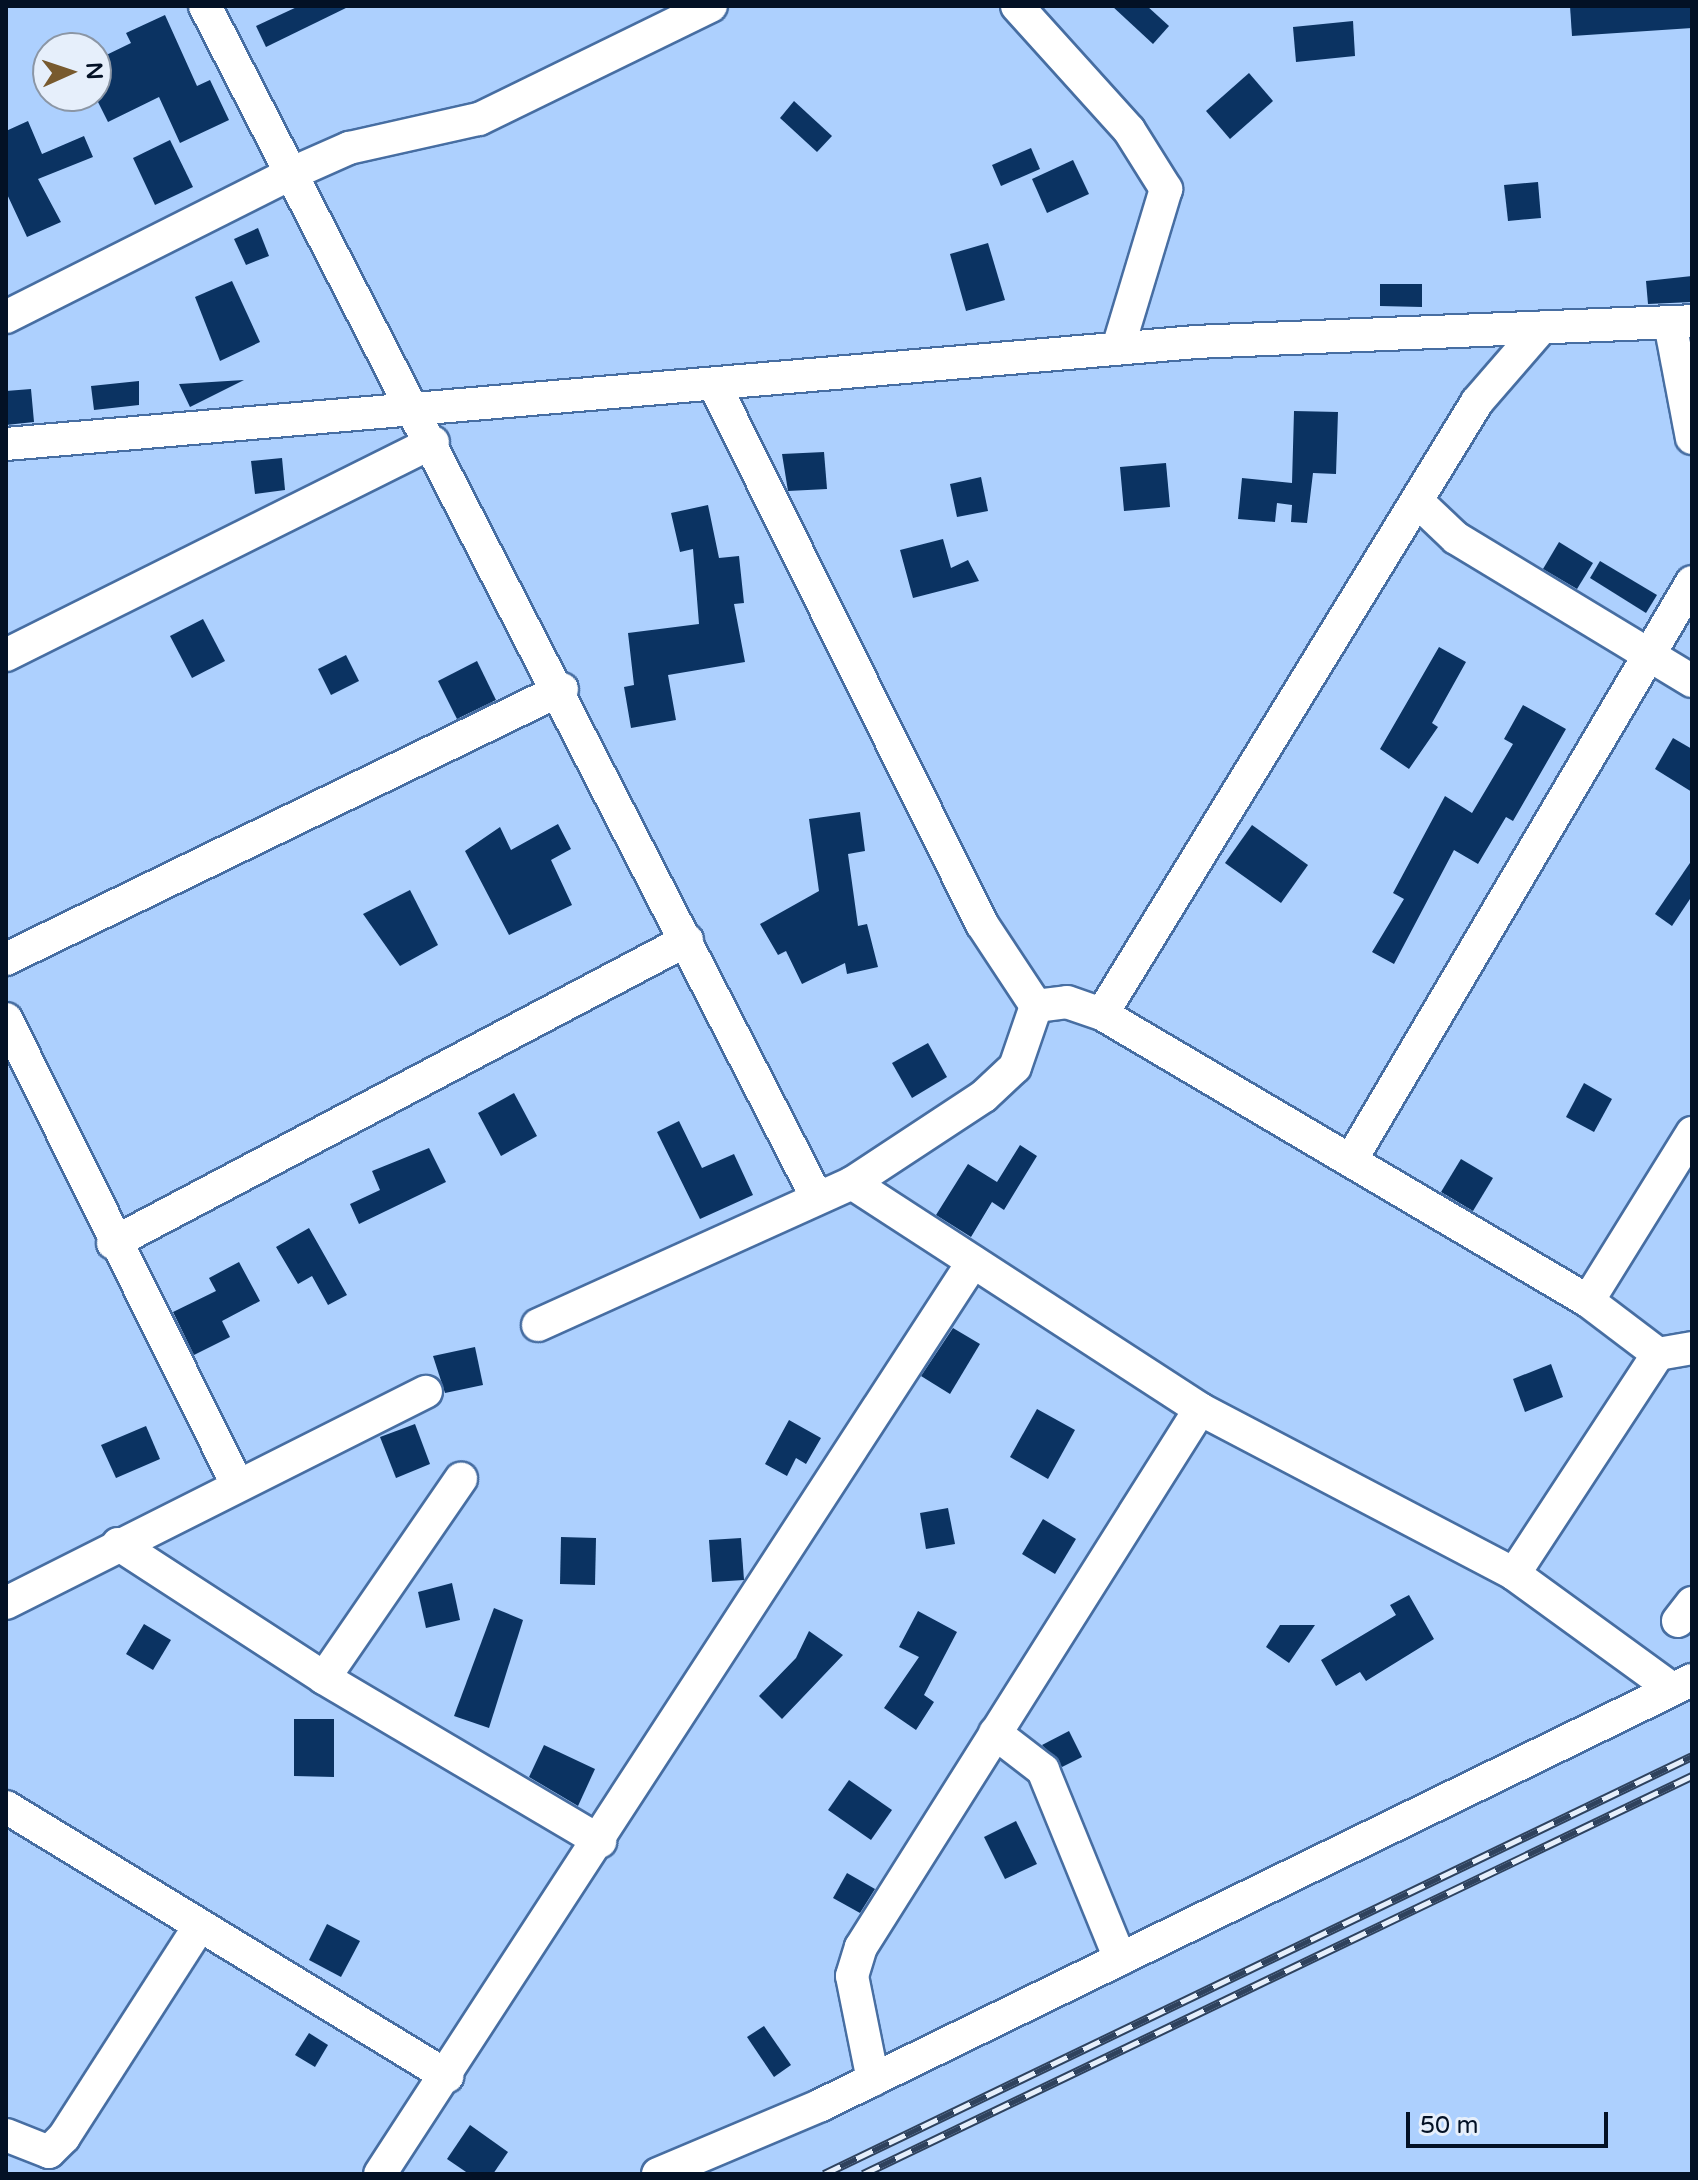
<!DOCTYPE html>
<html>
<head>
<meta charset="utf-8">
<style>
	body { margin:0 }
	#map { position:relative; width:1698px; height:2180px; overflow:hidden; background:#add0fe; font-family:"Varela Round",sans-serif }
	div>[style] { position:absolute }
	.building>* { inset:0; background:#0b3362 }
	.roads { filter:drop-shadow(2px 0 #476ea2) drop-shadow(-2px 0 #476ea2) drop-shadow(0 2px #476ea2) drop-shadow(0 -2px #476ea2) }
	.minor>* { height:32px; margin:-16px; padding:0 16px; transform-origin:16px; border-radius:16px; background:#fff }
	.rail>* { height:9px; margin-top:-4.5px; transform-origin:0; background:repeating-linear-gradient(90deg,#e6effb 0 18px,#2f425d 0 36px); box-sizing:border-box; border-block:2px solid #2f425d }
	span { translate:-50% -50%; white-space:nowrap; text-align:center; line-height:1.15; -webkit-text-stroke:8px #e6effb; paint-order:stroke }
	.frame { position:absolute; inset:0; border:8px solid #031125; pointer-events:none }
	.north { position:absolute; left:32px; top:32px; width:80px; height:80px; box-sizing:border-box; background:#e6effb; border:2px solid #8b96a5; border-radius:50%; rotate:87deg; font-size:22px; font-weight:700; line-height:32px; text-align:center; color:#031125 }
	.north::after { content:''; display:block; margin:auto; width:28px; height:36px; background:#785a2e; clip-path:polygon(50% 0,100% 100%,50% 72%,0 100%) }
	.scale { position:absolute; left:1406px; top:2112px; width:202px; height:36px; box-sizing:border-box; border:4px solid #031125; border-top:0; padding-left:10px; font-size:24px; line-height:28px; white-space:nowrap; color:#031125; -webkit-text-stroke:6px #e6effb; paint-order:stroke }
</style>
</head>
<body>
<div id="map">
	<div class="building">
		<div style="clip-path:polygon(299px 6px,350px 6px,266px 47px,256px 26px)"></div>
		<div style="clip-path:polygon(1112px 6px,1147px 6px,1169px 26px,1153px 44px)"></div>
		<div style="clip-path:polygon(1570px 6px,1692px 6px,1692px 28px,1572px 36px)"></div>
		<div style="clip-path:polygon(165px 15px,197px 86px,210px 80px,229px 120px,180px 143px,159px 97px,108px 122px,96px 98px,96px 60px,131px 43px,126px 33px)"></div>
		<div style="clip-path:polygon(1353px 21px,1355px 56px,1296px 62px,1293px 27px)"></div>
		<div style="clip-path:polygon(1249px 73px,1273px 101px,1230px 139px,1206px 111px)"></div>
		<div style="clip-path:polygon(794px 101px,832px 136px,817px 152px,780px 118px)"></div>
		<div style="clip-path:polygon(28px 121px,42px 154px,84px 136px,93px 157px,38px 179px,61px 222px,27px 237px,6px 192px,6px 131px)"></div>
		<div style="clip-path:polygon(170px 140px,193px 187px,155px 205px,133px 158px)"></div>
		<div style="clip-path:polygon(1031px 148px,1040px 169px,1001px 186px,992px 165px)"></div>
		<div style="clip-path:polygon(1073px 160px,1089px 194px,1047px 213px,1032px 179px)"></div>
		<div style="clip-path:polygon(1538px 182px,1541px 218px,1508px 221px,1504px 185px)"></div>
		<div style="clip-path:polygon(258px 228px,269px 256px,246px 265px,234px 239px)"></div>
		<div style="clip-path:polygon(988px 243px,1005px 300px,966px 311px,950px 254px)"></div>
		<div style="clip-path:polygon(1692px 276px,1692px 302px,1648px 304px,1646px 281px)"></div>
		<div style="clip-path:polygon(232px 281px,260px 342px,220px 361px,195px 297px)"></div>
		<div style="clip-path:polygon(1380px 284px,1422px 284px,1422px 307px,1380px 306px)"></div>
		<div style="clip-path:polygon(244px 380px,190px 407px,179px 384px)"></div>
		<div style="clip-path:polygon(139px 381px,139px 405px,94px 410px,91px 386px)"></div>
		<div style="clip-path:polygon(31px 389px,34px 422px,6px 425px,6px 391px)"></div>
		<div style="clip-path:polygon(1294px 411px,1338px 412px,1336px 474px,1313px 473px,1307px 523px,1291px 522px,1292px 505px,1277px 503px,1275px 522px,1238px 519px,1242px 478px,1292px 483px)"></div>
		<div style="clip-path:polygon(824px 452px,827px 489px,788px 491px,782px 454px)"></div>
		<div style="clip-path:polygon(282px 458px,285px 490px,255px 494px,251px 461px)"></div>
		<div style="clip-path:polygon(1166px 463px,1170px 507px,1124px 511px,1120px 467px)"></div>
		<div style="clip-path:polygon(981px 477px,988px 511px,957px 517px,950px 484px)"></div>
		<div style="clip-path:polygon(708px 505px,719px 558px,739px 556px,744px 603px,734px 604px,745px 662px,668px 675px,676px 720px,631px 728px,624px 687px,634px 685px,628px 633px,699px 624px,693px 549px,680px 552px,671px 513px)"></div>
		<div style="clip-path:polygon(943px 539px,951px 568px,968px 560px,979px 581px,913px 598px,900px 550px)"></div>
		<div style="clip-path:polygon(1559px 542px,1593px 563px,1577px 589px,1543px 569px)"></div>
		<div style="clip-path:polygon(1600px 561px,1657px 595px,1646px 613px,1590px 578px)"></div>
		<div style="clip-path:polygon(203px 619px,225px 661px,192px 678px,170px 636px)"></div>
		<div style="clip-path:polygon(1439px 647px,1466px 662px,1432px 723px,1438px 727px,1409px 769px,1380px 749px)"></div>
		<div style="clip-path:polygon(346px 655px,359px 681px,331px 695px,318px 669px)"></div>
		<div style="clip-path:polygon(477px 661px,496px 700px,457px 719px,438px 681px)"></div>
		<div style="clip-path:polygon(1523px 705px,1566px 729px,1513px 821px,1506px 817px,1478px 864px,1454px 850px,1394px 964px,1372px 952px,1404px 899px,1393px 893px,1445px 796px,1472px 813px,1513px 744px,1504px 739px)"></div>
		<div style="clip-path:polygon(1673px 738px,1692px 749px,1692px 792px,1655px 769px)"></div>
		<div style="clip-path:polygon(860px 812px,865px 851px,848px 854px,858px 926px,867px 924px,878px 967px,847px 974px,845px 963px,802px 984px,786px 951px,778px 955px,760px 924px,819px 891px,809px 819px)"></div>
		<div style="clip-path:polygon(558px 824px,571px 849px,551px 860px,572px 905px,509px 935px,465px 851px,500px 827px,511px 850px)"></div>
		<div style="clip-path:polygon(1252px 825px,1308px 865px,1281px 903px,1225px 863px)"></div>
		<div style="clip-path:polygon(1692px 860px,1692px 896px,1672px 926px,1655px 914px)"></div>
		<div style="clip-path:polygon(410px 890px,438px 945px,400px 966px,363px 914px)"></div>
		<div style="clip-path:polygon(928px 1043px,947px 1077px,912px 1098px,892px 1063px)"></div>
		<div style="clip-path:polygon(1584px 1083px,1612px 1099px,1594px 1132px,1566px 1117px)"></div>
		<div style="clip-path:polygon(514px 1093px,537px 1136px,501px 1156px,478px 1113px)"></div>
		<div style="clip-path:polygon(679px 1121px,702px 1168px,734px 1154px,753px 1195px,700px 1219px,657px 1132px)"></div>
		<div style="clip-path:polygon(1020px 1145px,1037px 1156px,1004px 1210px,992px 1202px,971px 1237px,936px 1215px,968px 1164px,997px 1182px)"></div>
		<div style="clip-path:polygon(429px 1148px,446px 1182px,359px 1224px,350px 1204px,380px 1190px,372px 1171px)"></div>
		<div style="clip-path:polygon(1461px 1159px,1493px 1178px,1473px 1211px,1441px 1192px)"></div>
		<div style="clip-path:polygon(309px 1228px,347px 1295px,328px 1305px,312px 1276px,298px 1284px,276px 1247px)"></div>
		<div style="clip-path:polygon(239px 1262px,260px 1301px,222px 1321px,230px 1337px,194px 1355px,173px 1312px,216px 1291px,209px 1278px)"></div>
		<div style="clip-path:polygon(953px 1328px,980px 1344px,950px 1394px,921px 1376px)"></div>
		<div style="clip-path:polygon(475px 1347px,483px 1385px,445px 1393px,433px 1356px)"></div>
		<div style="clip-path:polygon(1551px 1364px,1563px 1397px,1525px 1412px,1513px 1379px)"></div>
		<div style="clip-path:polygon(1037px 1409px,1075px 1430px,1048px 1479px,1010px 1457px)"></div>
		<div style="clip-path:polygon(789px 1420px,821px 1438px,806px 1464px,796px 1458px,787px 1476px,765px 1464px)"></div>
		<div style="clip-path:polygon(415px 1424px,430px 1464px,396px 1478px,380px 1437px)"></div>
		<div style="clip-path:polygon(146px 1426px,160px 1459px,116px 1478px,101px 1445px)"></div>
		<div style="clip-path:polygon(948px 1508px,955px 1544px,926px 1549px,920px 1513px)"></div>
		<div style="clip-path:polygon(1043px 1519px,1076px 1539px,1055px 1574px,1022px 1554px)"></div>
		<div style="clip-path:polygon(561px 1537px,596px 1538px,595px 1585px,560px 1584px)"></div>
		<div style="clip-path:polygon(741px 1538px,744px 1580px,712px 1582px,709px 1540px)"></div>
		<div style="clip-path:polygon(452px 1583px,460px 1620px,426px 1628px,418px 1592px)"></div>
		<div style="clip-path:polygon(1409px 1595px,1434px 1639px,1366px 1681px,1360px 1672px,1336px 1686px,1321px 1660px,1396px 1615px,1390px 1605px)"></div>
		<div style="clip-path:polygon(494px 1608px,523px 1620px,489px 1728px,454px 1716px)"></div>
		<div style="clip-path:polygon(918px 1611px,957px 1632px,924px 1695px,934px 1702px,916px 1730px,884px 1708px,919px 1657px,899px 1647px)"></div>
		<div style="clip-path:polygon(144px 1624px,171px 1640px,153px 1670px,126px 1654px)"></div>
		<div style="clip-path:polygon(1280px 1625px,1315px 1625px,1289px 1663px,1266px 1647px)"></div>
		<div style="clip-path:polygon(809px 1631px,843px 1655px,782px 1719px,759px 1696px,796px 1658px)"></div>
		<div style="clip-path:polygon(294px 1719px,334px 1719px,334px 1777px,294px 1776px)"></div>
		<div style="clip-path:polygon(1069px 1731px,1082px 1757px,1062px 1767px,1042px 1745px)"></div>
		<div style="clip-path:polygon(544px 1745px,595px 1769px,578px 1806px,529px 1777px)"></div>
		<div style="clip-path:polygon(849px 1780px,892px 1810px,871px 1840px,828px 1810px)"></div>
		<div style="clip-path:polygon(1016px 1821px,1037px 1864px,1005px 1879px,984px 1837px)"></div>
		<div style="clip-path:polygon(847px 1873px,875px 1889px,860px 1913px,833px 1898px)"></div>
		<div style="clip-path:polygon(327px 1924px,360px 1941px,341px 1977px,309px 1960px)"></div>
		<div style="clip-path:polygon(764px 2026px,791px 2065px,774px 2077px,747px 2037px)"></div>
		<div style="clip-path:polygon(309px 2033px,328px 2045px,315px 2067px,295px 2055px)"></div>
		<div style="clip-path:polygon(470px 2125px,508px 2152px,493px 2174px,469px 2174px,447px 2159px)"></div>
	</div>
	<div class="roads">
		<div class="minor">
			<div style="left:205px;top:6px;width:1340px;rotate:62.82deg"></div>
			<div style="left:1017px;top:6px;width:167px;rotate:47.9deg"></div>
			<div style="left:1129px;top:130px;width:70px;rotate:57.9deg"></div>
			<div style="left:1166px;top:189px;width:166px;rotate:106.8deg"></div>
			<div style="left:6px;top:317px;width:316px;rotate:-26.7deg"></div>
			<div style="left:288px;top:175px;width:67px;rotate:-23.9deg"></div>
			<div style="left:349px;top:148px;width:133px;rotate:-12.6deg"></div>
			<div style="left:479px;top:119px;width:258px;rotate:-26deg"></div>
			<div style="left:1670px;top:323px;width:117px;rotate:79.2deg"></div>
			<div style="left:715px;top:386px;width:601px;rotate:63.61deg"></div>
			<div style="left:982px;top:924px;width:98px;rotate:56.6deg"></div>
			<div style="left:6px;top:444px;width:1193px;rotate:-4.9deg"></div>
			<div style="left:1195px;top:342px;width:497px;rotate:-2.4deg"></div>
			<div style="left:1418px;top:502px;width:52px;rotate:43.5deg"></div>
			<div style="left:1456px;top:538px;width:276px;rotate:31.2deg"></div>
			<div style="left:6px;top:655px;width:477px;rotate:-26.5deg"></div>
			<div style="left:6px;top:959px;width:618px;rotate:-25.9deg"></div>
			<div style="left:1036px;top:1006px;width:31px;rotate:-7deg"></div>
			<div style="left:1067px;top:1002px;width:37px;rotate:19deg"></div>
			<div style="left:1102px;top:1014px;width:718px;rotate:-58.5deg"></div>
			<div style="left:1477px;top:402px;width:98px;rotate:-49.1deg"></div>
			<div style="left:1102px;top:1014px;width:564px;rotate:30.56deg"></div>
			<div style="left:1588px;top:1301px;width:88px;rotate:37.1deg"></div>
			<div style="left:6px;top:1019px;width:519px;rotate:63.58deg"></div>
			<div style="left:1351px;top:1160px;width:671px;rotate:-59.46deg"></div>
			<div style="left:852px;top:1183px;width:415px;rotate:33deg"></div>
			<div style="left:1200px;top:1409px;width:355px;rotate:27.7deg"></div>
			<div style="left:1514px;top:1574px;width:195px;rotate:36deg"></div>
			<div style="left:113px;top:1243px;width:649px;rotate:-27.83deg"></div>
			<div style="left:1588px;top:1301px;width:198px;rotate:-58.2deg"></div>
			<div style="left:538px;top:1325px;width:345px;rotate:-24.3deg"></div>
			<div style="left:852px;top:1183px;width:158px;rotate:-33.4deg"></div>
			<div style="left:984px;top:1096px;width:42px;rotate:-43.1deg"></div>
			<div style="left:1015px;top:1067px;width:65px;rotate:-71deg"></div>
			<div style="left:118px;top:1544px;width:246px;rotate:33deg"></div>
			<div style="left:324px;top:1678px;width:321px;rotate:30.6deg"></div>
			<div style="left:1514px;top:1574px;width:263px;rotate:-56.8deg"></div>
			<div style="left:1658px;top:1354px;width:35px;rotate:-10deg"></div>
			<div style="left:6px;top:1603px;width:470px;rotate:-26.7deg"></div>
			<div style="left:1678px;top:1621px;width:23px;rotate:-52deg"></div>
			<div style="left:324px;top:1678px;width:242px;rotate:-55.5deg"></div>
			<div style="left:995px;top:1733px;width:61px;rotate:37.6deg"></div>
			<div style="left:1043px;top:1770px;width:204px;rotate:67.8deg"></div>
			<div style="left:6px;top:1807px;width:517px;rotate:31.38deg"></div>
			<div style="left:873px;top:2080px;width:106px;rotate:-101.4deg"></div>
			<div style="left:852px;top:1976px;width:30px;rotate:-73deg"></div>
			<div style="left:861px;top:1947px;width:636px;rotate:-57.78deg"></div>
			<div style="left:6px;top:2135px;width:46px;rotate:21.6deg"></div>
			<div style="left:49px;top:2152px;width:21px;rotate:-45deg"></div>
			<div style="left:64px;top:2137px;width:250px;rotate:-57.3deg"></div>
			<div style="left:380px;top:2174px;width:1088px;rotate:-56.97deg"></div>
			<div style="left:658px;top:2174px;width:177px;rotate:-22.9deg"></div>
			<div style="left:821px;top:2105px;width:969px;rotate:-26.01deg"></div>
		</div>
	</div>
	<div class="rail">
		<div style="left:824px;top:2174px;width:963px;rotate:-25.71deg"></div>
		<div style="left:863px;top:2174px;width:920px;rotate:-25.65deg"></div>
	</div>
	<div class="frame"></div>
	<div class="north">N</div>
	<div class="scale">50 m</div>
</div>
</body>
</html>
